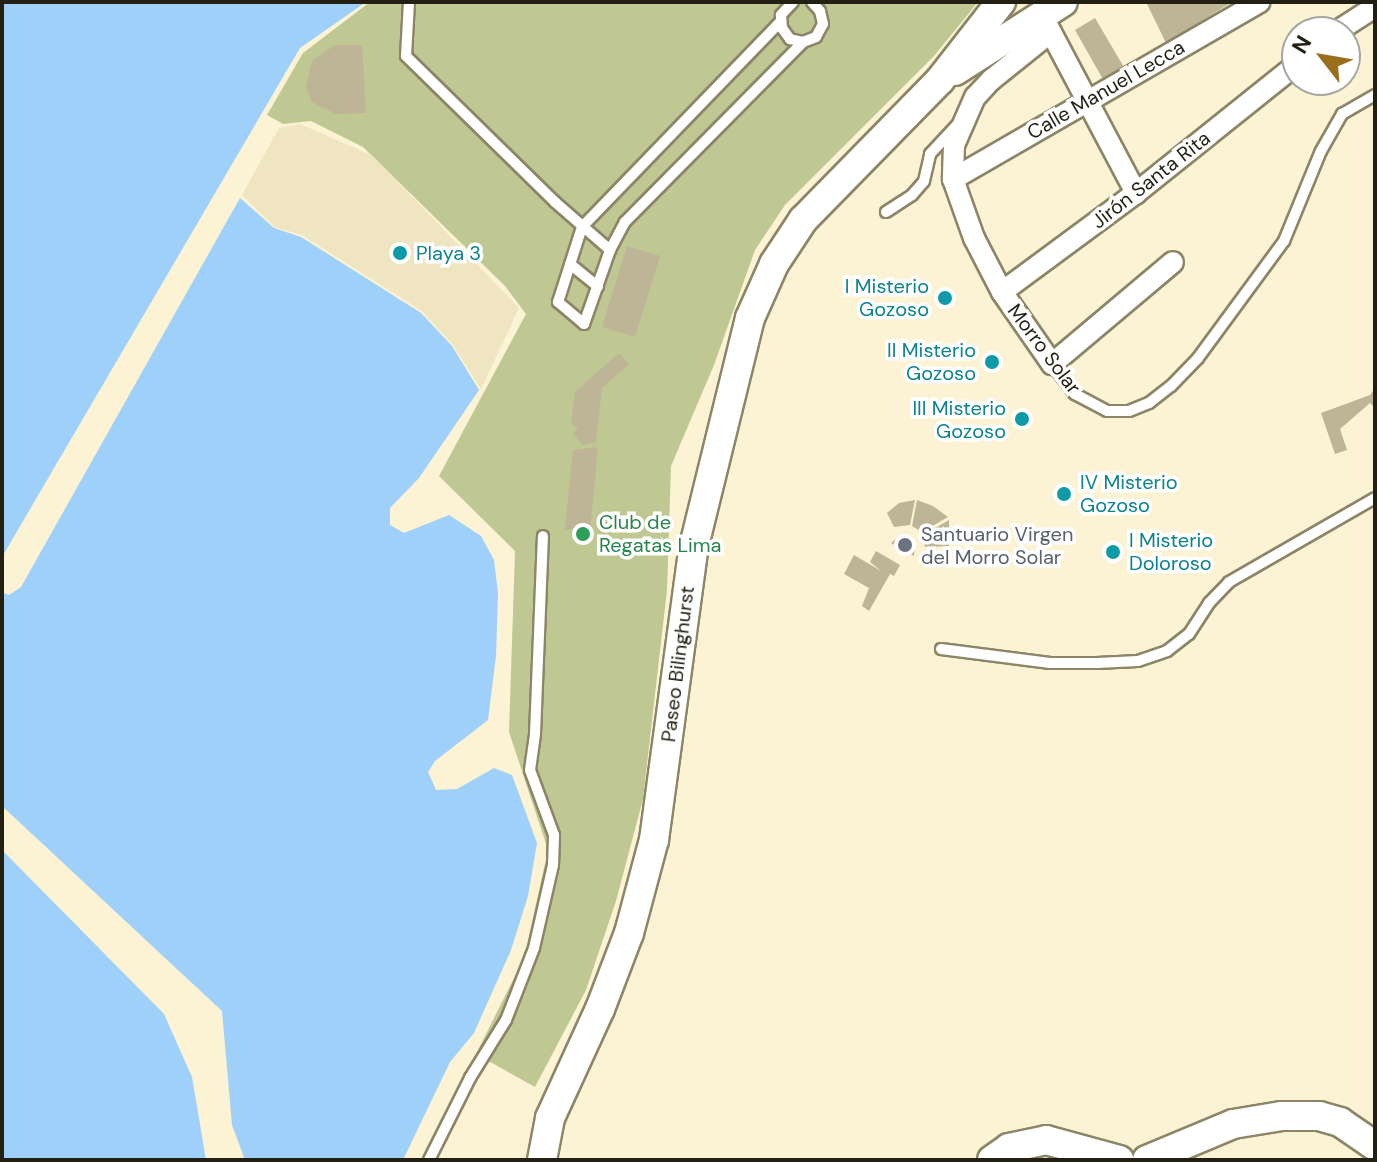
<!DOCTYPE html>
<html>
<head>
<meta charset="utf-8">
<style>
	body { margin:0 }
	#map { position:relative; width:1377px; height:1162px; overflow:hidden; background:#fbf3d3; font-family:"DM Sans",sans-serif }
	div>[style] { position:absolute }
	.green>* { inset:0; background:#bfc792 }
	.sand>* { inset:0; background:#efe5c0 }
	.water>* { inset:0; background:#9ed0fa }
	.building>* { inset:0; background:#bdb596 }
	.roads { filter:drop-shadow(2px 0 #8c8567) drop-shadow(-2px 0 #8c8567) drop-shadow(0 2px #8c8567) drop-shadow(0 -2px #8c8567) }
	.service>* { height:10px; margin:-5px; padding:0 5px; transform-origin:5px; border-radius:5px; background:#fff }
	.minor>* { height:20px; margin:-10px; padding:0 10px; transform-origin:10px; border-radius:10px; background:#fff }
	.secondary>* { height:28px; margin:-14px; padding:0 14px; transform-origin:14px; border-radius:14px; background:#fff }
	.dots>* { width:22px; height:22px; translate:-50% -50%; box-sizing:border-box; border:4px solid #fff; border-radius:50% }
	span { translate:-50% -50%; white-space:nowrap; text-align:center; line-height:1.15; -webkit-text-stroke:7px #fff; paint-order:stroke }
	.street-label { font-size:20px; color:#221f13 }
	.culture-label { font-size:20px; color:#0d838f }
	.left { translate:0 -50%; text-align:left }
	.right { translate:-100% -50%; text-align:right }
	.leisure-label { font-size:20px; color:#27864d }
	.worship-label { font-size:20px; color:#5b616d }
	.frame { position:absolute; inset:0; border:4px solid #221f13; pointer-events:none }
	.north { position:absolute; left:1281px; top:16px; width:80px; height:80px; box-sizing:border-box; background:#fff; border:2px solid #a7a5a1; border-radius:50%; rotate:301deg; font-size:22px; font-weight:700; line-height:32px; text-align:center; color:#221f13 }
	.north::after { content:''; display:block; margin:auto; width:28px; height:36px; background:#9a6e1d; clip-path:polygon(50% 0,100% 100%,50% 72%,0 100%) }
</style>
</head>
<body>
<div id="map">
	<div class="green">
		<div style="clip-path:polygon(370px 2px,978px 2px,934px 56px,785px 205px,755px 250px,714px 365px,671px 466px,667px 590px,643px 799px,616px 901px,586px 990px,535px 1087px,476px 1054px,524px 958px,548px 850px,509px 732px,515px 551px,439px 476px,526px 314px,505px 286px,363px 147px,311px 121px,283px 124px,267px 115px,303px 53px)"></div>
	</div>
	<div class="sand">
		<div style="clip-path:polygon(300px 124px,373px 156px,519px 308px,481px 389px,453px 345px,422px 311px,302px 235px,275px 227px,242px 195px,279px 128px)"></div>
	</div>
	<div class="water">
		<div style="clip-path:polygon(2px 2px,366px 2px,300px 48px,2px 557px)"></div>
		<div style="clip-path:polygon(240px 198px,274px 228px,301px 237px,421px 313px,452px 346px,479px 390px,419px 478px,390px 508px,390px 525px,404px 533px,449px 515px,481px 536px,494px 560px,498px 593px,496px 656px,488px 720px,435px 761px,428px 772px,436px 790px,457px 789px,494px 768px,512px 775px,537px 843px,528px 896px,511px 950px,474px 1033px,450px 1062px,403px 1160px,245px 1160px,232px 1125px,222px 1011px,2px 806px,2px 592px,9px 595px,21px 587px)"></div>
		<div style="clip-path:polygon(2px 850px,164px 1014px,192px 1077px,206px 1160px,2px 1160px)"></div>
	</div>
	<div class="building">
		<div style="clip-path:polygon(1146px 2px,1232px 2px,1166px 43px)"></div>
		<div style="clip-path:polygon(1095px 18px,1125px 69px,1104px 81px,1075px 30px)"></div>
		<div style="clip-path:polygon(335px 45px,362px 45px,366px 113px,336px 114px,312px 102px,306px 87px,312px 61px)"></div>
		<div style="clip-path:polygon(627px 246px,660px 256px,635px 337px,602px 327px)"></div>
		<div style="clip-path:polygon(619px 353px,629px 364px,602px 388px,596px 442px,582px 445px,573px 433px,578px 428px,571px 424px,575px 392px)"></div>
		<div style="clip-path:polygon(1375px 388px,1375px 408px,1370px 403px,1340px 429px,1347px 450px,1335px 454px,1321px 413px,1370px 395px)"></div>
		<div style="clip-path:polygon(598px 447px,590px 531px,565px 529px,573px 450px)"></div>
		<div style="clip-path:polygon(915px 500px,910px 525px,894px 527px,887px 513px,899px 503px)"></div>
		<div style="clip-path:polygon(917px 500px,933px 506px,948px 517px,922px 532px,912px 526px)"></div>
		<div style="clip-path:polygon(949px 520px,949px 546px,925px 547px,923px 535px)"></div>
		<div style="clip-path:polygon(901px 535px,915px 543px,914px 556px,891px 543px)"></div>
		<div style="clip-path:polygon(876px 551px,900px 565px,894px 576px,890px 574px,869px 611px,862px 606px,869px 588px,844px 574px,854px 555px,881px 571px,870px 562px)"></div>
	</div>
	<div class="roads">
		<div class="service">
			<div style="left:409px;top:2px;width:54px;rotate:93.2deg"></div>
			<div style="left:406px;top:56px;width:209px;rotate:44.4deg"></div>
			<div style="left:555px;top:202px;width:73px;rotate:41.1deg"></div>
			<div style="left:793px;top:2px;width:18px;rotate:133deg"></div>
			<div style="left:781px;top:15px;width:13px;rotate:86deg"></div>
			<div style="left:782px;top:28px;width:14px;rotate:54deg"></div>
			<div style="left:790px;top:39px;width:13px;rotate:13deg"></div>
			<div style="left:803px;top:42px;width:14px;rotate:-21deg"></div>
			<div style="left:816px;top:37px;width:15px;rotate:-62deg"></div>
			<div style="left:823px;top:24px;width:13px;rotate:-103deg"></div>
			<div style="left:820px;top:11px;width:12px;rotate:-132deg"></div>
			<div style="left:781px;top:21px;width:286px;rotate:134deg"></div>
			<div style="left:582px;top:227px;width:79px;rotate:107.7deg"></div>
			<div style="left:558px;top:302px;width:34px;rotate:40deg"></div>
			<div style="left:584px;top:324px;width:78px;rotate:-70.6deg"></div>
			<div style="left:610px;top:250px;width:32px;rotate:-62deg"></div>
			<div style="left:625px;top:222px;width:253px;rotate:-45.3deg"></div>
			<div style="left:886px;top:212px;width:31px;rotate:-33deg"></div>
			<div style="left:912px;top:195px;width:18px;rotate:-49deg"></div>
			<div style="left:924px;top:181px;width:28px;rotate:-77deg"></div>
			<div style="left:930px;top:154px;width:41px;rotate:-47deg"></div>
			<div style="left:570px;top:264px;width:36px;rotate:39deg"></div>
			<div style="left:1052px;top:364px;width:38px;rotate:53deg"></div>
			<div style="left:1075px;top:394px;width:36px;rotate:28deg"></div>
			<div style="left:1107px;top:411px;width:22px"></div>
			<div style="left:1129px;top:411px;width:22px;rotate:-22deg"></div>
			<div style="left:1149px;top:403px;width:28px;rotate:-38deg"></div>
			<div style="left:1171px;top:386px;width:39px;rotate:-46deg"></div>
			<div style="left:1198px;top:358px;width:145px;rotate:-53.7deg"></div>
			<div style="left:1284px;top:241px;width:97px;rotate:-67.7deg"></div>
			<div style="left:1321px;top:151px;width:43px;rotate:-60.4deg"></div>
			<div style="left:1342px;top:114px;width:38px;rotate:-30deg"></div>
			<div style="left:941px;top:649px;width:110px;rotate:7.3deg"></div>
			<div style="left:1050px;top:663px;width:47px"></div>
			<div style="left:1097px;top:663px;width:41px;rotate:-2.8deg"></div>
			<div style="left:1138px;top:661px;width:31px;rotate:-19deg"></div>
			<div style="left:1167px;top:651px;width:28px;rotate:-38deg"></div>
			<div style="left:1189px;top:634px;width:37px;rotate:-57deg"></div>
			<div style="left:1209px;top:603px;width:29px;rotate:-46deg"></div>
			<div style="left:1229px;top:582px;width:168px;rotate:-29.9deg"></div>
			<div style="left:429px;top:1160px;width:92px;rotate:-63.4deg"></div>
			<div style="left:470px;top:1078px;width:68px;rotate:-58.2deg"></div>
			<div style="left:506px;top:1020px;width:77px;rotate:-68.7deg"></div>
			<div style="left:534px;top:948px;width:85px;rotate:-77.1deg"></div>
			<div style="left:553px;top:865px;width:30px;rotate:-88deg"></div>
			<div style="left:554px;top:835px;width:69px;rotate:-110.3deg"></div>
			<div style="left:530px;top:770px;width:36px;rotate:-82deg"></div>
			<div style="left:535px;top:734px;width:198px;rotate:-87.7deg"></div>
		</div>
		<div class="minor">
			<div style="left:1045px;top:21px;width:195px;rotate:62.1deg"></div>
			<div style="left:1051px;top:32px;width:77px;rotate:141.3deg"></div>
			<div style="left:991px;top:80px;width:23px;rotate:133deg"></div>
			<div style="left:975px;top:97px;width:52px;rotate:113.6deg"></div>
			<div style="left:954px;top:145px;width:34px;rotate:92deg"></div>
			<div style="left:953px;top:179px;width:63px;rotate:70.4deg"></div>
			<div style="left:974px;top:238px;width:61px;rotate:62.6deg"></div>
			<div style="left:1002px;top:292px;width:88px;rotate:55.2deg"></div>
			<div style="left:1052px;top:364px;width:158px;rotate:-40.1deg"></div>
			<div style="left:1336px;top:32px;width:46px;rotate:-32.7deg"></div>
			<div style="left:953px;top:179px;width:354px;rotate:-30deg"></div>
			<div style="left:1002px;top:292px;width:167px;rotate:-36.5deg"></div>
			<div style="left:1136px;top:193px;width:206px;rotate:-38.7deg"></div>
		</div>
		<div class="secondary">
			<div style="left:955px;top:71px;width:128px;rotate:-32.6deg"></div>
			<div style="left:542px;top:1160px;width:43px;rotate:-79.2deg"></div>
			<div style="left:550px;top:1118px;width:120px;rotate:-65.4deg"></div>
			<div style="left:600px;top:1009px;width:81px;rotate:-69.1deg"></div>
			<div style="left:629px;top:933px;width:96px;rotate:-75deg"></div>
			<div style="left:654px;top:840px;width:293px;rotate:-82.3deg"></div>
			<div style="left:693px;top:550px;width:239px;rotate:-76.2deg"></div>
			<div style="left:750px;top:318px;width:59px;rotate:-66deg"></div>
			<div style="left:774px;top:264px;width:53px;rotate:-56.6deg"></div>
			<div style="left:803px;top:220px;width:196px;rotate:-45.6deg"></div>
			<div style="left:940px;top:80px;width:99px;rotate:-52deg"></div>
			<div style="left:992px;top:1160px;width:21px;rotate:-35deg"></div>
			<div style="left:1009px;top:1148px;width:38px;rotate:-12deg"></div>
			<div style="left:1046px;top:1140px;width:76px;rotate:15.3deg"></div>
			<div style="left:1147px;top:1160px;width:93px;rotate:-22.7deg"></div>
			<div style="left:1233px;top:1124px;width:50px;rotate:-9.3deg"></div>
			<div style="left:1282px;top:1116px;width:37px"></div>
			<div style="left:1319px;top:1116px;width:22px;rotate:16deg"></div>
			<div style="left:1340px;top:1122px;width:42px;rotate:34.4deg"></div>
		</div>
	</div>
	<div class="dots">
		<div style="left:400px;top:253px;background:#0f9aa8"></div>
		<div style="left:945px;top:298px;background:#0f9aa8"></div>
		<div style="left:992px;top:362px;background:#0f9aa8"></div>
		<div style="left:1022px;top:419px;background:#0f9aa8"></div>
		<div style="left:1064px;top:494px;background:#0f9aa8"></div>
		<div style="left:583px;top:534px;background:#2e9e5b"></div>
		<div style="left:905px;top:545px;background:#6b7280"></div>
		<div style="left:1113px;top:552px;background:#0f9aa8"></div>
	</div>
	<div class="street-label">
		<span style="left:1106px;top:90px;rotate:-30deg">Calle Manuel Lecca</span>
		<span style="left:1151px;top:180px;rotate:-38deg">Jirón Santa Rita</span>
		<span style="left:1044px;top:349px;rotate:53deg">Morro Solar</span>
		<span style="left:678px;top:664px;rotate:-83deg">Paseo Bilinghurst</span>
	</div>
	<div class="culture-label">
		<span class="left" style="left:416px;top:253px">Playa 3</span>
		<span class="right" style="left:929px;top:298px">I Misterio<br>Gozoso</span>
		<span class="right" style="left:976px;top:362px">II Misterio<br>Gozoso</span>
		<span class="right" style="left:1006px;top:420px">III Misterio<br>Gozoso</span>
		<span class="left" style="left:1080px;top:494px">IV Misterio<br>Gozoso</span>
		<span class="left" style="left:1129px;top:552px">I Misterio<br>Doloroso</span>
	</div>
	<div class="leisure-label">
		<span class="left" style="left:599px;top:534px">Club de<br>Regatas Lima</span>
	</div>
	<div class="worship-label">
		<span class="left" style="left:921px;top:546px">Santuario Virgen<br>del Morro Solar</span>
	</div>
	<div class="frame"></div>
	<div class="north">N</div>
</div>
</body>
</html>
